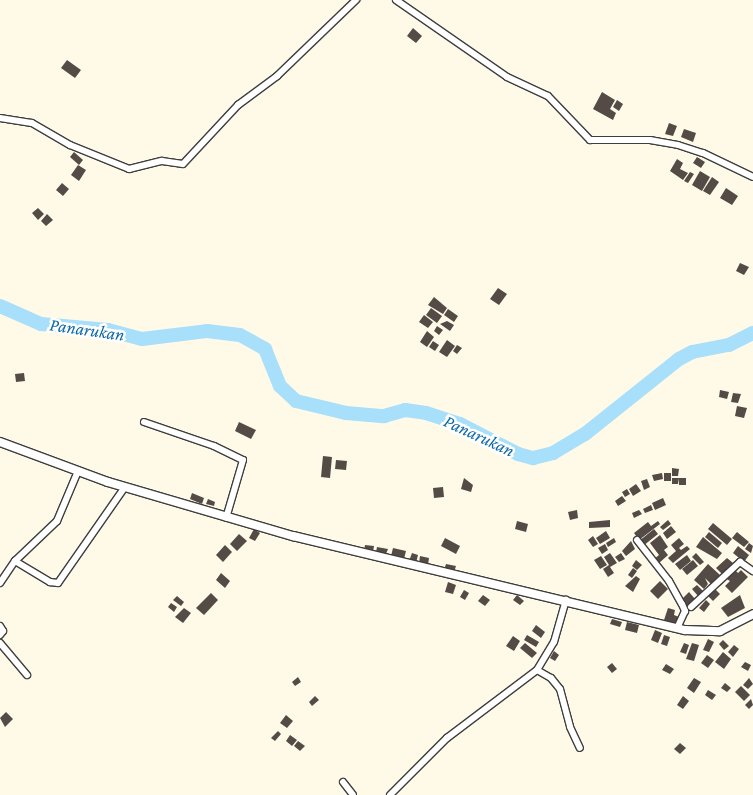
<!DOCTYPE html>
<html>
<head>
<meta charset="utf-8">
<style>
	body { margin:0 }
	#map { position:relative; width:753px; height:795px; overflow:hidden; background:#fffae8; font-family:"Crimson Pro",serif }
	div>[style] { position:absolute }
	.river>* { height:14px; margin:-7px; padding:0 7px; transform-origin:7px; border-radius:7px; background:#a8dffb }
	.building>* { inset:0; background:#544b46 }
	.roads { filter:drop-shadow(1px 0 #3e3e3e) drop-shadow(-1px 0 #3e3e3e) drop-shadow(0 1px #3e3e3e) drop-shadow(0 -1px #3e3e3e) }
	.minor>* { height:6px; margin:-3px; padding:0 3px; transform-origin:3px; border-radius:3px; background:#fff }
	.tertiary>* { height:8px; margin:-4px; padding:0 4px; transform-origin:4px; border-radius:4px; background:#fff }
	span { translate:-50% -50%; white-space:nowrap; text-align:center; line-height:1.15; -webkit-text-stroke:5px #fff; paint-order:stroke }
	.water-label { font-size:18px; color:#0c67a5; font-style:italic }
</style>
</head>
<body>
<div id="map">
	<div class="river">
		<div style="left:0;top:306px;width:45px;rotate:23.7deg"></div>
		<div style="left:41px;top:324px;width:67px;rotate:5.1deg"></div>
		<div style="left:108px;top:330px;width:35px;rotate:15deg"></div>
		<div style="left:142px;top:339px;width:65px;rotate:-7deg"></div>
		<div style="left:207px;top:331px;width:33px;rotate:7deg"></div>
		<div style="left:240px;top:335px;width:29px;rotate:29deg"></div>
		<div style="left:265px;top:349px;width:40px;rotate:68deg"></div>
		<div style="left:280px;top:386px;width:22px;rotate:43deg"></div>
		<div style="left:296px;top:401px;width:51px;rotate:13.5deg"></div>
		<div style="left:346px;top:413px;width:38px;rotate:5deg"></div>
		<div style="left:384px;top:416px;width:22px;rotate:-16deg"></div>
		<div style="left:405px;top:410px;width:21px;rotate:8deg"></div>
		<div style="left:426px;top:413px;width:36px;rotate:18deg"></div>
		<div style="left:460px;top:424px;width:65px;rotate:27.3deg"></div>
		<div style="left:518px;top:454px;width:16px;rotate:15deg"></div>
		<div style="left:533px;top:458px;width:21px;rotate:-14deg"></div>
		<div style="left:553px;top:453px;width:37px;rotate:-31deg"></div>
		<div style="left:585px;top:434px;width:120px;rotate:-38.6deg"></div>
		<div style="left:679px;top:359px;width:15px;rotate:-28deg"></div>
		<div style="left:692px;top:352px;width:38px;rotate:-11deg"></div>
		<div style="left:729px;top:345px;width:27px;rotate:-27deg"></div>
	</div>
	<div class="building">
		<div style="clip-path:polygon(413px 28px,422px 36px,416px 43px,407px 36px)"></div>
		<div style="clip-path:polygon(67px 60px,81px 70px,75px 78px,61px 68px)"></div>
		<div style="clip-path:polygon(602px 92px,615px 100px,610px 109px,616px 113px,613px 120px,593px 109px)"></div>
		<div style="clip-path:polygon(617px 100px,623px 104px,619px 111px,613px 107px)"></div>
		<div style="clip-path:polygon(669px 123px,677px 126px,673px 136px,665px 134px)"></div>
		<div style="clip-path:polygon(684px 129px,696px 133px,693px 142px,681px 137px)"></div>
		<div style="clip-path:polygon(74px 152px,83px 160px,79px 165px,70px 157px)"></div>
		<div style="clip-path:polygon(697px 157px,705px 162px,701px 168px,693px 163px)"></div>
		<div style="clip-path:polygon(677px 159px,683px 163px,680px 169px,688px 173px,683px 180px,670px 171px)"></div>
		<div style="clip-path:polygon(78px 165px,86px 170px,79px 181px,71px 175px)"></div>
		<div style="clip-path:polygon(700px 171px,710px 177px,702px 191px,692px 185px)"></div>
		<div style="clip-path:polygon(690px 172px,694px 174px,688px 183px,684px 181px)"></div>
		<div style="clip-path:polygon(712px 177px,719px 182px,710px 195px,703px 191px)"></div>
		<div style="clip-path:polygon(62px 183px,69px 189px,63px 196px,56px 190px)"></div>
		<div style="clip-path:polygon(726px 188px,738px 196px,732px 205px,720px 198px)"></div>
		<div style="clip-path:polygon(38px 208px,44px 214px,38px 220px,32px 213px)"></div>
		<div style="clip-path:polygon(47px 214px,53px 220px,46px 226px,41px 221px)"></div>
		<div style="clip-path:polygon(740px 263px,749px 267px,744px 275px,736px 271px)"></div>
		<div style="clip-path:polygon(498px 288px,507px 294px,499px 305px,490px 299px)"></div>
		<div style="clip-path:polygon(434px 297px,447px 308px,443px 314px,428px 305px)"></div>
		<div style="clip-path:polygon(431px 308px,442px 316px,437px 323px,426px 315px)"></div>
		<div style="clip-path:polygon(448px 309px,458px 316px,454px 322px,444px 315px)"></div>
		<div style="clip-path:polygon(424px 315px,433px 322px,428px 328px,419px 322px)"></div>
		<div style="clip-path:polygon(447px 321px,454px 325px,450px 331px,440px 324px)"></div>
		<div style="clip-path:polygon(437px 326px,443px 330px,439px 335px,434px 331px)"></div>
		<div style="clip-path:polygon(427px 331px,434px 337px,427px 347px,420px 342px)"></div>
		<div style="clip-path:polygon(447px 340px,455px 346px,447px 357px,439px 352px)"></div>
		<div style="clip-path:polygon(433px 341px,439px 345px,435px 351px,429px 347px)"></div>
		<div style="clip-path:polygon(457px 345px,462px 348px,457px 354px,453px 351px)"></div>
		<div style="clip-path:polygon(24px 373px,25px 381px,16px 382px,15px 374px)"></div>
		<div style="clip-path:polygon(720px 390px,729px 392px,727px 399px,719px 397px)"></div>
		<div style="clip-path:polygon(733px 393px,741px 394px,738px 403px,731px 402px)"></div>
		<div style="clip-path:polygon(737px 406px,747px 408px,744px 418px,735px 416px)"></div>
		<div style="clip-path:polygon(239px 422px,256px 430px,251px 439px,235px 431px)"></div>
		<div style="clip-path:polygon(323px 456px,332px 457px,330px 478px,321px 477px)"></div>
		<div style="clip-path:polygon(336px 460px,347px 461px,346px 470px,335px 469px)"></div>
		<div style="clip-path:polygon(672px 468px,679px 469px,678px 476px,672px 476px)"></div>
		<div style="clip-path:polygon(662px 473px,663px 479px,654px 481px,652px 475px)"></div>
		<div style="clip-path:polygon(664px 473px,671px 473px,671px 481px,664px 481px)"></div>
		<div style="clip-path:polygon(464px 478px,473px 485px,471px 492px,461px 489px)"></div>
		<div style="clip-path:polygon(672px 478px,679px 478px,678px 484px,672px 484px)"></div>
		<div style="clip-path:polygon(679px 478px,686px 478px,686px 485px,679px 485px)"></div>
		<div style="clip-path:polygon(647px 479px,650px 487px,644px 490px,641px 481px)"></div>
		<div style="clip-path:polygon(636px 484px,641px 491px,633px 496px,629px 489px)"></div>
		<div style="clip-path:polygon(443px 487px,444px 497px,434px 498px,433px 488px)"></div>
		<div style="clip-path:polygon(627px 489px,630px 494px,625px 497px,622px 492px)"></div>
		<div style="clip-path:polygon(192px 493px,204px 498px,202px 504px,190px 499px)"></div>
		<div style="clip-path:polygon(622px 496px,626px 501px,618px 506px,615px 501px)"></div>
		<div style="clip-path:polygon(663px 498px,666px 505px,655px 510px,652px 503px)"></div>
		<div style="clip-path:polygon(208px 499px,215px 502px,214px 506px,206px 504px)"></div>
		<div style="clip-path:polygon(651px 505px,653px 510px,645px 513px,643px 509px)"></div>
		<div style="clip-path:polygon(577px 510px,578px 518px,570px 520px,568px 512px)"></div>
		<div style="clip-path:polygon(639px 510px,642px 514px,634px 518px,632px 513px)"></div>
		<div style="clip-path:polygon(610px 520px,610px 527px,589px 528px,589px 522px)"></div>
		<div style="clip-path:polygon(668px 520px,671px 524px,663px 530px,660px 527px)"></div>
		<div style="clip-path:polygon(517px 521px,528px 524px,526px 532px,515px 529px)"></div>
		<div style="clip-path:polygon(658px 521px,660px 524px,639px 540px,634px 533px,648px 522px,651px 526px)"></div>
		<div style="clip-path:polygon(713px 523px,732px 539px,727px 545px,708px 529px)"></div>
		<div style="clip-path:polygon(671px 526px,676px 532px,667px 539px,663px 533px)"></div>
		<div style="clip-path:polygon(254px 529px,260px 533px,255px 541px,249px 538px)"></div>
		<div style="clip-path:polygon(654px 529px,658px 534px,643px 546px,639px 541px)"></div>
		<div style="clip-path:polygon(606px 531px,610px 538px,600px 544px,596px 538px)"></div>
		<div style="clip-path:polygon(709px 532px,722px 543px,718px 548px,705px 537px)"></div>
		<div style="clip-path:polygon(737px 532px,749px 542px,744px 547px,732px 538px)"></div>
		<div style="clip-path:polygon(239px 534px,247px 541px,237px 551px,230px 544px)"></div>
		<div style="clip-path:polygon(660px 535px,668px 547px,664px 550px,668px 555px,658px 564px,654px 559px,659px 555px,650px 543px)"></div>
		<div style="clip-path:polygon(593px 536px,598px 544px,593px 547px,588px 540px)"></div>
		<div style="clip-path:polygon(703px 537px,722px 553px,717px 559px,696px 547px)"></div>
		<div style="clip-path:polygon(445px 538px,460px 546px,456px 554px,441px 546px)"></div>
		<div style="clip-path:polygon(614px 538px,616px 542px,608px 547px,606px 543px)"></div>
		<div style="clip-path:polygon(679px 538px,684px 544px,679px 548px,681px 550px,687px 546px,690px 549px,673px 563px,668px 558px,676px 551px,671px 545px)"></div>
		<div style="clip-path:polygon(631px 541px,635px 549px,626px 556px,622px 551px)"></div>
		<div style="clip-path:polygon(749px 543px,753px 546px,751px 553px,745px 549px)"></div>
		<div style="clip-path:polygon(605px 544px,608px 550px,602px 554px,598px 548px)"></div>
		<div style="clip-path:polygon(225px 545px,232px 552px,223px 562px,216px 555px)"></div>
		<div style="clip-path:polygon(365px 545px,374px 546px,373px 552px,364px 551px)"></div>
		<div style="clip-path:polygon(738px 546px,749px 555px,744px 562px,733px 553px)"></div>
		<div style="clip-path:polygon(377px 547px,388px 549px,386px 554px,376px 552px)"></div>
		<div style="clip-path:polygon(393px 548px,406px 551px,404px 559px,391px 556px)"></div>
		<div style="clip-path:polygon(412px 553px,418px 555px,416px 563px,409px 561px)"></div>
		<div style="clip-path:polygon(610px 553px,617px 563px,610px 567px,614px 573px,608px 577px,603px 569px,609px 565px,604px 557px)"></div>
		<div style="clip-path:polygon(621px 553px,625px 559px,619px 562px,615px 557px)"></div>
		<div style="clip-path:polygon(696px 553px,704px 562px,700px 565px,692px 557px)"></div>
		<div style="clip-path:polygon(687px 555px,691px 561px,680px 570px,675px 564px)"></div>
		<div style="clip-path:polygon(420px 556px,429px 558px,428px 565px,419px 563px)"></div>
		<div style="clip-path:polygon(601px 556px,607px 565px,600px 569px,594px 560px)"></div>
		<div style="clip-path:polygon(727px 558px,733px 563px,722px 574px,716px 568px)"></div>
		<div style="clip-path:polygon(636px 560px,642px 565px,637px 570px,632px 566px)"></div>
		<div style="clip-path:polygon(693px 560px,698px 566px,687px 575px,682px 569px)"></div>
		<div style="clip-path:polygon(446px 564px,456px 566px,454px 572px,444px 570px)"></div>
		<div style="clip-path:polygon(708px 564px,720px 575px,711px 584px,705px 578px,708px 584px,704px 589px,694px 580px)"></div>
		<div style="clip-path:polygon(633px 568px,637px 571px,632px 578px,628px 575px)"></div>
		<div style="clip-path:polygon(734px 569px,738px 573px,741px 570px,748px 577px,732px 593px,725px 586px,730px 581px,725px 578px)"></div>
		<div style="clip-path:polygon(221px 573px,230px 581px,225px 588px,216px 580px)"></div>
		<div style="clip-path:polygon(636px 576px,640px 579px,633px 592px,625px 586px)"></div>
		<div style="clip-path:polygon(660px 581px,668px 589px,658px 599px,650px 591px)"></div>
		<div style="clip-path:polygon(448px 582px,456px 585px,453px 594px,445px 592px)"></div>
		<div style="clip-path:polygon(697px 585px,703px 591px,698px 596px,692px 589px)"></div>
		<div style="clip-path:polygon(713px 587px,720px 594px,713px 601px,706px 594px)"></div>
		<div style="clip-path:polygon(464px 590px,469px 593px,465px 600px,460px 597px)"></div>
		<div style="clip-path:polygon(689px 592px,695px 599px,687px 606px,681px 600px)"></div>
		<div style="clip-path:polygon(211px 593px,218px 600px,204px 615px,196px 608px)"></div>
		<div style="clip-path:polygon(483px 595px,490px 600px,485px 606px,478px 601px)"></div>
		<div style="clip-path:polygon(517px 595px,524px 601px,520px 605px,513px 600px)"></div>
		<div style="clip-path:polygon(740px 595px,745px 608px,728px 617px,721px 608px)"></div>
		<div style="clip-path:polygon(177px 596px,184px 602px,181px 606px,173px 600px)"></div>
		<div style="clip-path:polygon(706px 600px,710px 604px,704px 612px,699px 608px)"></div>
		<div style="clip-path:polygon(171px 603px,177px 607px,174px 612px,168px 607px)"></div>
		<div style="clip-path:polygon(184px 608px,191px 613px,183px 623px,175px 617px)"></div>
		<div style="clip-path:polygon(668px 608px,675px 610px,674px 615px,679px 617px,677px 624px,664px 620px)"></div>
		<div style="clip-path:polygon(612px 619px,622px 622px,620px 627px,610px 624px)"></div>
		<div style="clip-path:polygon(627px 622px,639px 625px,637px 633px,625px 630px)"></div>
		<div style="clip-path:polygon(536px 625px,545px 632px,541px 638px,532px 631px)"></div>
		<div style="clip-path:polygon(655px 630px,662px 633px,658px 643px,651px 640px)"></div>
		<div style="clip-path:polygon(527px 635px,539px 642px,536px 647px,524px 640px)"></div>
		<div style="clip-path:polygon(664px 635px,670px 637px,667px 646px,661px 644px)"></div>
		<div style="clip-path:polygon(513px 636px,520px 641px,514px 651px,506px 646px)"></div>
		<div style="clip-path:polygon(708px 639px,714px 642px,709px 652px,703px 650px)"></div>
		<div style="clip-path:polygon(723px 640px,729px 646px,724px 650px,719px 644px)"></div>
		<div style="clip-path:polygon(525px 643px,537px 653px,532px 658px,520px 648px)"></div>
		<div style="clip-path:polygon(684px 643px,689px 645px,686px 654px,680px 652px)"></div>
		<div style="clip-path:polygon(692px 643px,699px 645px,694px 661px,686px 659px)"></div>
		<div style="clip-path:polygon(734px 645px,739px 649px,733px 657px,728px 652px)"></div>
		<div style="clip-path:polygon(554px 651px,559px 655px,555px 661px,550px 658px)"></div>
		<div style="clip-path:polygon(723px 652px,731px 659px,724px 669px,715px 662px)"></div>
		<div style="clip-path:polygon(707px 655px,714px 660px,708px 668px,701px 663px)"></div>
		<div style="clip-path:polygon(745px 662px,751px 665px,748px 671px,741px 667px)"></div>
		<div style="clip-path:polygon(612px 663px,617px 669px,612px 673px,607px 667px)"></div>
		<div style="clip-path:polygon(666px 664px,674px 669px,670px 674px,662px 670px)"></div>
		<div style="clip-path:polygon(298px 677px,301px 682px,295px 686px,292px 682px)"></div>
		<div style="clip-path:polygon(694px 678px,701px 682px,694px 693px,687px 688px)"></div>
		<div style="clip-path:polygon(749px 678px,753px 684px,748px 689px,743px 685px)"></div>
		<div style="clip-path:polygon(725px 683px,731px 688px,727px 692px,721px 688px)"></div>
		<div style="clip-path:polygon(741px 686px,750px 695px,744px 701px,735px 692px)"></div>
		<div style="clip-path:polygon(708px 690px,716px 695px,712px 700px,705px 695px)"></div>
		<div style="clip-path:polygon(315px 696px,319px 700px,312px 706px,309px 702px)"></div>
		<div style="clip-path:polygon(683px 696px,689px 701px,683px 709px,677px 705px)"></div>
		<div style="clip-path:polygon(751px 699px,753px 705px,749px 709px,745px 705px)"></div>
		<div style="clip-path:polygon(6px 712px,13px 719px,5px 727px,0 718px)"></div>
		<div style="clip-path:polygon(286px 715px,293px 721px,287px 728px,280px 723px)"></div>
		<div style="clip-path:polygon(278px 731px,281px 734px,275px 741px,271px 738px)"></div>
		<div style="clip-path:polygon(290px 735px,297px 740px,292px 746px,286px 741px)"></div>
		<div style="clip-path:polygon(298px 741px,305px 746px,300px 751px,294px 746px)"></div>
		<div style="clip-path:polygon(680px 743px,686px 748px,680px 754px,674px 749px)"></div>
	</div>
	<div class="roads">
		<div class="minor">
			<div style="left:396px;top:0;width:135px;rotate:34.7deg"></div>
			<div style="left:507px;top:77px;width:45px;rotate:24.9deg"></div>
			<div style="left:548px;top:96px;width:61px;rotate:46.3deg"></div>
			<div style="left:590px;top:140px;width:60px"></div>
			<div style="left:650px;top:140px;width:28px;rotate:10deg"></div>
			<div style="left:678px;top:145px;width:26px;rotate:18deg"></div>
			<div style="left:703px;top:153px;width:55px;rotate:25.6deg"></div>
			<div style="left:0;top:118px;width:32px;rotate:9deg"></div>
			<div style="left:32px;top:123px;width:44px;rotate:30.1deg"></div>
			<div style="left:70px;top:145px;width:64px;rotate:22.1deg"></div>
			<div style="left:129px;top:169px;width:34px;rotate:-14deg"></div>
			<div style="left:162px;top:161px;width:21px;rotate:8deg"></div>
			<div style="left:183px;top:164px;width:81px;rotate:-47deg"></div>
			<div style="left:238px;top:105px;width:49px;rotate:-36.6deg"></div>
			<div style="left:277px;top:76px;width:110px;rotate:-43.9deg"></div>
			<div style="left:144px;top:422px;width:74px;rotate:18.9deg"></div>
			<div style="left:214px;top:446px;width:32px;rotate:26deg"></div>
			<div style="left:243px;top:460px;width:60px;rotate:106.3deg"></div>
			<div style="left:637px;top:540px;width:52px;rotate:52deg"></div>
			<div style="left:669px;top:581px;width:26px;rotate:61deg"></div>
			<div style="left:682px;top:604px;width:8px;rotate:67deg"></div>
			<div style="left:685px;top:611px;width:19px;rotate:115deg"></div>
			<div style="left:15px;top:561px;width:41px;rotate:31deg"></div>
			<div style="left:50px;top:582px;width:8px;rotate:7deg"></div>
			<div style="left:58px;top:583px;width:117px;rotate:-55.1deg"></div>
			<div style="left:0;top:583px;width:27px;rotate:-56deg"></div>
			<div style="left:15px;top:561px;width:58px;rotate:-43.6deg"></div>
			<div style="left:57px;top:521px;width:54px;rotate:-67.2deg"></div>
			<div style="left:691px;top:607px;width:67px;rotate:-42.6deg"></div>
			<div style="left:740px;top:562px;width:16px;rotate:35deg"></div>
			<div style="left:0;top:626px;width:6px;rotate:59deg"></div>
			<div style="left:3px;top:631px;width:5px;rotate:127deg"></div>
			<div style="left:0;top:643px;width:42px;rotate:49.8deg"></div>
			<div style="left:537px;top:670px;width:16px;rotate:30deg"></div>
			<div style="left:551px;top:678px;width:14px;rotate:51deg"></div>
			<div style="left:560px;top:689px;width:39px;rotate:75deg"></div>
			<div style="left:570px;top:727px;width:23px;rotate:65deg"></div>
			<div style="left:343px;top:782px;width:16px;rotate:52deg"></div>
			<div style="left:390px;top:795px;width:81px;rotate:-45deg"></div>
			<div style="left:447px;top:738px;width:113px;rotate:-37.1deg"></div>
			<div style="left:537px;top:670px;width:33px;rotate:-59deg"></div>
			<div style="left:554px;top:642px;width:44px;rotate:-74.1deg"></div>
		</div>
		<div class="tertiary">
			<div style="left:0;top:442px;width:115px;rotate:20.3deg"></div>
			<div style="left:108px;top:482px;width:193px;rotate:16.3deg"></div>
			<div style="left:293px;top:536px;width:403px;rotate:13.5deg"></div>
			<div style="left:685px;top:630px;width:35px;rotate:2deg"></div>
			<div style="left:720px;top:631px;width:37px;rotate:-27deg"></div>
		</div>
	</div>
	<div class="water-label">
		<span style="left:87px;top:330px;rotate:8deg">Panarukan</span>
		<span style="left:479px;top:436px;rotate:25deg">Panarukan</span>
	</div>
</div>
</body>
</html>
